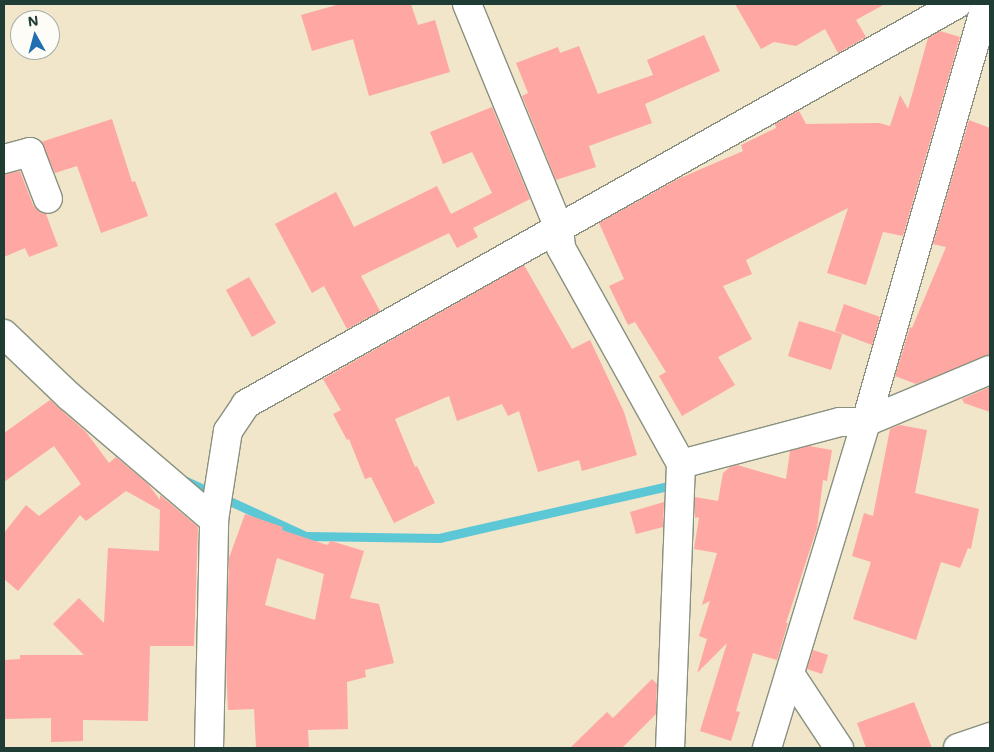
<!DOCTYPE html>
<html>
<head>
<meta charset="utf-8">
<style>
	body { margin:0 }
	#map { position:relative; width:994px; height:752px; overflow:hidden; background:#f1e5ca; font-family:Mali,sans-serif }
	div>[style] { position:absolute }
	.stream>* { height:9px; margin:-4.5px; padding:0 4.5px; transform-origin:4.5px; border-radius:4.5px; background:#5cc7d5 }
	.building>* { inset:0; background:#ffa7a2 }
	.roads { filter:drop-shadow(1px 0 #88917f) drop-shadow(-1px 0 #88917f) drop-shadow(0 1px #88917f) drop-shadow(0 -1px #88917f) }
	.street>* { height:28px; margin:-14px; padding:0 14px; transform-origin:14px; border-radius:14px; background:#fff }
	.secondary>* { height:28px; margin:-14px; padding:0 14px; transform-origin:14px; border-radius:14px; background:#fff }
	span { translate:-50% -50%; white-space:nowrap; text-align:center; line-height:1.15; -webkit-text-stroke:4px #fdfcf7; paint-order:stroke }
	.frame { position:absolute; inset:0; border:5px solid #1f3d34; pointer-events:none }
	.north { position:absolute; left:10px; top:10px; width:50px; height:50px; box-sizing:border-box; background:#fdfcf7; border:1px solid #a4b0a9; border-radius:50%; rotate:353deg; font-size:14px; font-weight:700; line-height:20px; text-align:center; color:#1f3d34 }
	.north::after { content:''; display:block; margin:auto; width:18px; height:22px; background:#1f6fb2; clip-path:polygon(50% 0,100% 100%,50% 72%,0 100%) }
</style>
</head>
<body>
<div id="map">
	<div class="stream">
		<div style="left:184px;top:480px;width:134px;rotate:24.7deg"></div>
		<div style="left:306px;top:536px;width:133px;rotate:0.9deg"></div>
		<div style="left:439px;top:538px;width:239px;rotate:-12.8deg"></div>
		<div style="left:672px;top:485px;width:6px;rotate:-31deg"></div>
	</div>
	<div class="building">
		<div style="clip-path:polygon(340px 4px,411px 4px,418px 25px,435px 20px,450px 72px,369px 96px,353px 39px,312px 51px,301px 15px)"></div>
		<div style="clip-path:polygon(735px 4px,885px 4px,856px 20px,866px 37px,838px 53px,825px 29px,796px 46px,774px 42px,761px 49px)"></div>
		<div style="clip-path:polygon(940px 31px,960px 37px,903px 236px,883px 232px,866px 285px,827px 273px,848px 208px,746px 260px,752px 274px,723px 286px,752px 339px,718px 357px,735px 385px,682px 416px,659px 376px,666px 372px,635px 322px,628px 325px,609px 286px,624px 279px,599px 223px,678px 179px,743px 151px,741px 145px,776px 128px,775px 124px,799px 111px,806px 124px,879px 123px,890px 126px,900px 95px,908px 109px,928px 38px)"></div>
		<div style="clip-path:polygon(704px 35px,720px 71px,645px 104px,652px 123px,589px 146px,596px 167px,556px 180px,522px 96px,528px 93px,516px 63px,558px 47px,560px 53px,579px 46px,598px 94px,653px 75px,647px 60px)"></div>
		<div style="clip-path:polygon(492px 107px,530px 199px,473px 228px,478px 237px,457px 248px,449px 233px,361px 276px,380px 311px,347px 329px,324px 286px,312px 293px,275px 224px,336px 192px,354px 227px,437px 186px,451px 214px,492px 193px,472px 152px,443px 164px,430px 132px)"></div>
		<div style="clip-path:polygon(112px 119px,132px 182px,135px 181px,148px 216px,101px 233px,77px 166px,55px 173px,41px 142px)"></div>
		<div style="clip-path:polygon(969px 120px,990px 128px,990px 355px,916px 384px,895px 376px,910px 327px,912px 328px,946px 247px,933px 244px)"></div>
		<div style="clip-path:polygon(20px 171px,33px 205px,39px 211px,46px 214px,58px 246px,29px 257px,25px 248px,4px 257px,4px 174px)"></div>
		<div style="clip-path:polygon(524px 265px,572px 349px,590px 340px,624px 412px,637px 455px,582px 471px,579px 460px,538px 472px,519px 411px,508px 416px,502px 404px,457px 421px,449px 396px,395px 419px,415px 467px,417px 466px,435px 503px,394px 523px,371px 477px,365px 479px,349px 439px,347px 440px,333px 414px,341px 410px,323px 379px)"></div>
		<div style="clip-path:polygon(249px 277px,276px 323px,252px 337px,226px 290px)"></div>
		<div style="clip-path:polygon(844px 304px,880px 317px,872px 345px,835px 331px)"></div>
		<div style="clip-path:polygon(799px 321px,842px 334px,831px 370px,788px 356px)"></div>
		<div style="clip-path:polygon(990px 387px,990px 412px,964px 403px,962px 399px)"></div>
		<div style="clip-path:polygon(50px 400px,86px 432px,109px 463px,116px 457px,148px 484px,160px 500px,160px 495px,198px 527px,194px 646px,150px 646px,148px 721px,83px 720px,83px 741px,51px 742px,51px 718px,4px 719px,4px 660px,20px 659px,20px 655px,84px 655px,53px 624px,79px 598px,104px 623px,108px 548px,159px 551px,160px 510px,126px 491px,86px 521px,80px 515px,18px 591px,4px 579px,4px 533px,26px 505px,39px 516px,81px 484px,54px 446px,4px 482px,4px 433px)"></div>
		<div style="clip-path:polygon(900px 425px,927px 430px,915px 493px,979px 509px,971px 549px,968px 548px,960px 568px,941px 562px,916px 640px,853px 619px,871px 562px,852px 556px,864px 513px,873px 516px,890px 429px)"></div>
		<div style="clip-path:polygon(809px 446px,832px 450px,827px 481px,823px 480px,817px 528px,786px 623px,788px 623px,777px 660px,753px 653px,736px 711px,740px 712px,731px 741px,700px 731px,727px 643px,697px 673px,707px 639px,699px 636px,710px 601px,702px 605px,717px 553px,694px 549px,699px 517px,695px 518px,695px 497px,718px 501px,723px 473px,730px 467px,737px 465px,786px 479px,790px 451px)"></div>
		<div style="clip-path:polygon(664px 502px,663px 527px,636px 534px,630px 512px)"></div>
		<div style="clip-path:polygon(evenodd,245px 514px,283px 527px,282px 530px,327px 545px,331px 541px,364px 551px,350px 598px,379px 604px,394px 663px,365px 670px,366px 677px,347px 682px,348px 729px,308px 730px,309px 748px,256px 748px,254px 709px,228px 710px,226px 663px,229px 558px,245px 514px,277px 558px,324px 574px,315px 620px,265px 605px,277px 558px)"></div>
		<div style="clip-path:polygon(813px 650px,828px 655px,822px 674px,807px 669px)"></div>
		<div style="clip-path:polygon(652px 679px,657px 684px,656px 714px,622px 748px,570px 748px,607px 712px,613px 718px)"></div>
		<div style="clip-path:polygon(914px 702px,932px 748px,866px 748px,857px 723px)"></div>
	</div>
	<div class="roads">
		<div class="street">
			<div style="left:467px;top:4px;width:242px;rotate:67.7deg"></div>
			<div style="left:559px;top:228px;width:20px;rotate:84deg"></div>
			<div style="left:561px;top:248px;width:247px;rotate:60.9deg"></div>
			<div style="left:681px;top:464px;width:284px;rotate:92.2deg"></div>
			<div style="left:4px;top:159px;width:27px;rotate:-15deg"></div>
			<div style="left:30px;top:152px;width:50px;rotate:69deg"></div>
			<div style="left:4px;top:334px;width:91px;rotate:43.7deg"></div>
			<div style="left:70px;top:397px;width:189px;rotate:40.5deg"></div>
			<div style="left:681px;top:464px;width:164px;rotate:-14.8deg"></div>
			<div style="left:840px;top:422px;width:26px"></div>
			<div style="left:866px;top:422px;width:134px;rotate:-22.8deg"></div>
			<div style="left:790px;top:674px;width:89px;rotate:56.5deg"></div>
			<div style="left:209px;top:748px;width:228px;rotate:-88.7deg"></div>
			<div style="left:214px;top:520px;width:90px;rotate:-81.1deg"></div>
			<div style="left:228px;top:431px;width:32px;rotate:-56deg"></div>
			<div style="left:246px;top:404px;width:816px;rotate:-29.36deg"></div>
			<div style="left:958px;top:748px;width:34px;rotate:-19deg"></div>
		</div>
		<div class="secondary">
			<div style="left:767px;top:748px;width:341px;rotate:-73.1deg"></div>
			<div style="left:866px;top:422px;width:435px;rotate:-74deg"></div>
		</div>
	</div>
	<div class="frame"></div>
	<div class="north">N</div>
</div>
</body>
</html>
